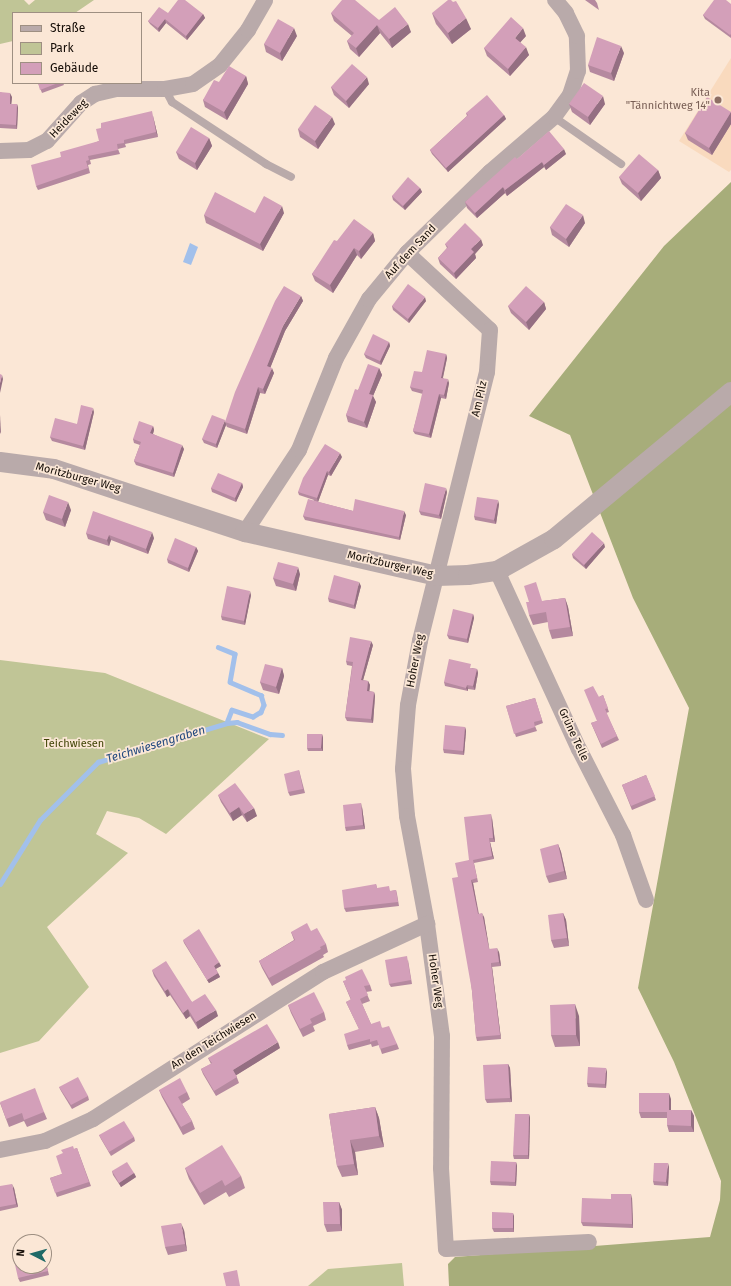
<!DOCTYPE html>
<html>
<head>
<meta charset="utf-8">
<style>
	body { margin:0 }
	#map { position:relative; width:731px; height:1286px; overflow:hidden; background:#fbe7d6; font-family:"Fira Sans",sans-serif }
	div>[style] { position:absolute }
	.built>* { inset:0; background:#f9dabe }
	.green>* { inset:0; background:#c0c596 }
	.forest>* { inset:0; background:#a7ad7a }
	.water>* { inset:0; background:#a2c0eb }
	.stream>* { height:4.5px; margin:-2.25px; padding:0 2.25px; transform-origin:2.25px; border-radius:2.25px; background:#a2c0eb }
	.service>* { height:8px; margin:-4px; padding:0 4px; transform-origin:4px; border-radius:4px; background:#b9aaaa }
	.minor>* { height:16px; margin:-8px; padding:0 8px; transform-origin:8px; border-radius:8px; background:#b9aaaa }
	.tertiary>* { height:20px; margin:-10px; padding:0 10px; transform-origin:10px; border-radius:10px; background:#b9aaaa }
	.wall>* { inset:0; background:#b5899f }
	.shaded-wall>* { inset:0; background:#946f82 }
	.building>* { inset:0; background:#d39fb9 }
	.dots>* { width:11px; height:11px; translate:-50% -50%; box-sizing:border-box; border:2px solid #fbe7d6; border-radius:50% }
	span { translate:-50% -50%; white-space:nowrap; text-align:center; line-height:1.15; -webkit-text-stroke:3.5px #fbe7d6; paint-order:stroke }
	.education-label { font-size:11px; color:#785e54 }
	.right { translate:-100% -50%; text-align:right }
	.street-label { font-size:11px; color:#130b05 }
	.park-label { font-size:11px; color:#3f4304 }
	.water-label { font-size:12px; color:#244a7f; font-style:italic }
	.legend { position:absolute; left:12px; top:12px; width:130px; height:72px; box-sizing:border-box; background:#fbe7d6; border:1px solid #9e8f82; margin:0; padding:5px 7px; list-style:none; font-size:12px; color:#130b05 }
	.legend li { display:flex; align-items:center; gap:8px; height:20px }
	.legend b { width:20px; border:1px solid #9e8f82 }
	.north { position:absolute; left:12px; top:1234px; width:40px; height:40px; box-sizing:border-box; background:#fbe7d6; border:1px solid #9e8f82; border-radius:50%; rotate:276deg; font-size:11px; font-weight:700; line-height:16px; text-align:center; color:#130b05 }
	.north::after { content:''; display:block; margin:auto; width:14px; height:18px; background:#1f6a67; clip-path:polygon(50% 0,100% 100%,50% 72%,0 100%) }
</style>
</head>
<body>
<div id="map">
	<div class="built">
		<div style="clip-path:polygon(731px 58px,731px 170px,729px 172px,679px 141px)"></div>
	</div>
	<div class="green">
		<div style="clip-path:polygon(0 0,24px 0,29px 5px,35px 0,94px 0,75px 13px,13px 13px,13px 41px,0 44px)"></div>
		<div style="clip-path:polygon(0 660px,105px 673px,269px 739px,166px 834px,139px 818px,107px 811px,96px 834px,128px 853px,47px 927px,89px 987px,39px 1041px,0 1053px)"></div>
		<div style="clip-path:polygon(402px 1263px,404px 1286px,308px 1286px,328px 1269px)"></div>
	</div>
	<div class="forest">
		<div style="clip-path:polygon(731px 182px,731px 1286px,449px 1286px,448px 1264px,455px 1257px,710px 1237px,720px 1200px,721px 1181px,674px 1062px,638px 988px,689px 708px,633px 598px,570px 435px,529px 416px,664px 246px)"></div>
	</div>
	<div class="water">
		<div style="clip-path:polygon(190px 243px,198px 247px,191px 265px,183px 262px)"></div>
	</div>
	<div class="stream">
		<div style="left:218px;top:647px;width:18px;rotate:22deg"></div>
		<div style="left:235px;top:654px;width:28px;rotate:100deg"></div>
		<div style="left:230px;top:682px;width:34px;rotate:23deg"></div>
		<div style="left:261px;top:695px;width:10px;rotate:73deg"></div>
		<div style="left:264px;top:705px;width:8px;rotate:113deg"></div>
		<div style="left:261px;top:712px;width:9px;rotate:148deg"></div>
		<div style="left:253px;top:717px;width:22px;rotate:-162deg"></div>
		<div style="left:232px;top:710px;width:14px;rotate:111deg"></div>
		<div style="left:0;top:884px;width:75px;rotate:-58deg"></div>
		<div style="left:40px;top:820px;width:82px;rotate:-45deg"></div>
		<div style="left:98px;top:762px;width:135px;rotate:-16.8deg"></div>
		<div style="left:227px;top:723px;width:10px;rotate:-6deg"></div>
		<div style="left:237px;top:722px;width:35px;rotate:20deg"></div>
		<div style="left:270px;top:734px;width:12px;rotate:5deg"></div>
	</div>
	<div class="service">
		<div style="left:165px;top:89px;width:15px;rotate:62deg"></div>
		<div style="left:172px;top:102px;width:113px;rotate:33.4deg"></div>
		<div style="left:266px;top:164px;width:28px;rotate:27deg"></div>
		<div style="left:554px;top:117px;width:82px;rotate:35deg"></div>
	</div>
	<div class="minor">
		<div style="left:0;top:151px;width:29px;rotate:-2deg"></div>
		<div style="left:29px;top:150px;width:20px;rotate:-27deg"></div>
		<div style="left:47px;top:141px;width:51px;rotate:-48.2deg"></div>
		<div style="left:81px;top:103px;width:17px;rotate:-33deg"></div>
		<div style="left:95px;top:94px;width:22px;rotate:-13deg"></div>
		<div style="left:116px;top:89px;width:49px"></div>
		<div style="left:165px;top:89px;width:28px;rotate:-10deg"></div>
		<div style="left:193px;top:84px;width:33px;rotate:-35deg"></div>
		<div style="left:220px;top:65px;width:45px;rotate:-51.3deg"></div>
		<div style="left:248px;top:30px;width:34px;rotate:-60deg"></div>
		<div style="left:407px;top:253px;width:113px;rotate:42.9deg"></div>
		<div style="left:490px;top:330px;width:42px;rotate:94.1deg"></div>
		<div style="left:487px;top:372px;width:277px;rotate:104deg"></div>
		<div style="left:420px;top:641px;width:65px;rotate:100.6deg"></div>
		<div style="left:408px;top:705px;width:64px;rotate:94.5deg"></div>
		<div style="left:403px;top:769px;width:47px;rotate:85.1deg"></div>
		<div style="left:407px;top:816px;width:110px;rotate:79.5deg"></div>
		<div style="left:427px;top:924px;width:113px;rotate:82.4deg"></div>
		<div style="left:442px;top:1036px;width:132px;rotate:90.4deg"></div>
		<div style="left:441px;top:1168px;width:81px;rotate:86.5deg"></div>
		<div style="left:446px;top:1249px;width:143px;rotate:-2.8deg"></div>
		<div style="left:245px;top:532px;width:98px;rotate:-56.6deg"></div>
		<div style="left:299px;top:450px;width:99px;rotate:-68.1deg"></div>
		<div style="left:336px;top:358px;width:68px;rotate:-60.8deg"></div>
		<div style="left:369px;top:299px;width:60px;rotate:-50.4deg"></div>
		<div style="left:407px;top:253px;width:116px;rotate:-44.3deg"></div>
		<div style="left:490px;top:172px;width:84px;rotate:-40.7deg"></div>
		<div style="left:554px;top:117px;width:27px;rotate:-54deg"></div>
		<div style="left:570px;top:95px;width:25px;rotate:-72deg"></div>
		<div style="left:578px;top:71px;width:35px;rotate:-92deg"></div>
		<div style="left:577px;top:36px;width:25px;rotate:-116deg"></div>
		<div style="left:566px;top:13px;width:17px;rotate:-130deg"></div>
		<div style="left:497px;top:571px;width:196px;rotate:65.3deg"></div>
		<div style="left:579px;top:749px;width:97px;rotate:62.9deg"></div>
		<div style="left:623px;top:835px;width:69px;rotate:70.5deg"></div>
		<div style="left:0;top:1150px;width:46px;rotate:-11.3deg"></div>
		<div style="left:45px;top:1141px;width:53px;rotate:-24.6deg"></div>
		<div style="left:93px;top:1119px;width:273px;rotate:-32.6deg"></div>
		<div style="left:323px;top:972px;width:115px;rotate:-24.8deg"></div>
	</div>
	<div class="tertiary">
		<div style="left:0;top:462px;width:54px;rotate:7.4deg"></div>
		<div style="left:54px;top:469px;width:201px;rotate:18.3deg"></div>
		<div style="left:245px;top:532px;width:197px;rotate:12.9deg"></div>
		<div style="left:437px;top:576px;width:31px;rotate:-2deg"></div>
		<div style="left:468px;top:575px;width:29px;rotate:-8deg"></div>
		<div style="left:497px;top:571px;width:65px;rotate:-29.3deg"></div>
		<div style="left:554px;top:539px;width:230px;rotate:-39.7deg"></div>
	</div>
	<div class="wall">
		<div style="clip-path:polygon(585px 0,595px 0,597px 3px,599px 10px)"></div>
		<div style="clip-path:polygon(731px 4px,731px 38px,705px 19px,703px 15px)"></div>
		<div style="clip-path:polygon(168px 13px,203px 14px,205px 18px,187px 40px,166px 23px,159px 32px,150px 24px,148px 21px)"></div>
		<div style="clip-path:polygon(331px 13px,379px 20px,411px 32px,392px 48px,380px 33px,359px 57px,350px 49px,347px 41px,352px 36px,334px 21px)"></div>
		<div style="clip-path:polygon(432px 13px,471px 29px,452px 44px,436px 24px)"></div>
		<div style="clip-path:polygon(297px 36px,282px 61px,266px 52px,264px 44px)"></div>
		<div style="clip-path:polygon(526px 36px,520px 42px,529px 55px,510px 76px,487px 56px,484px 48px)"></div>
		<div style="clip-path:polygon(624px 53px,614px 81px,590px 72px,588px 65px)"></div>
		<div style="clip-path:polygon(246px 76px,248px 84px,227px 120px,205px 107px,203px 100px,219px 82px)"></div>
		<div style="clip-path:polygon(38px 83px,63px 83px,64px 85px,42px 93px)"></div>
		<div style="clip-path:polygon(369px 84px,349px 108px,334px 95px,331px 87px)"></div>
		<div style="clip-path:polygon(0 92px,12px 97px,11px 104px,17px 104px,18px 108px,17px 129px,0 128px)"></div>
		<div style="clip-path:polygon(569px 104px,605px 104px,590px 125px,572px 112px)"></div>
		<div style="clip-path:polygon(731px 112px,731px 124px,712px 155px,688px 140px,685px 133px)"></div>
		<div style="clip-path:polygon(466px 113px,504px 115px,506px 119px,448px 172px,432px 154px,430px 150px,467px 116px)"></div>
		<div style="clip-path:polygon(153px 116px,158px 137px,125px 144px,126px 147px,118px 149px,120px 154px,90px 160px,91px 164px,88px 165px,90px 173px,38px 190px,36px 186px,61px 157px,99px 141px)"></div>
		<div style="clip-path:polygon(335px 124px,318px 149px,300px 137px,298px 129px)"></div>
		<div style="clip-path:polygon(209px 138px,212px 146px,197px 170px,179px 159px,176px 152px)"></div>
		<div style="clip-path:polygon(566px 154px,546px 170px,544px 167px,507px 196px,505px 193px,477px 218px,467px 208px,465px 202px,517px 159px)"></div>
		<div style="clip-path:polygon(658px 170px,661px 178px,641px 201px,622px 184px,619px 177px)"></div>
		<div style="clip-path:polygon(420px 188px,422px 192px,405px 210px,393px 200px,392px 196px)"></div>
		<div style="clip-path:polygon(255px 213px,284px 213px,263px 251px,206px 223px,204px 215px)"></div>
		<div style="clip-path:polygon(585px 223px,569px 247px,552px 235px,550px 227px)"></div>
		<div style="clip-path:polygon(373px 233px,375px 241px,361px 259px,357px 255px,333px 293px,315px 281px,312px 274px,337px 241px)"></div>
		<div style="clip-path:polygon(445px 244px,483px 245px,475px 254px,476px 258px,456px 279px,440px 264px,438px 258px,447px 248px)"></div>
		<div style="clip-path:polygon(301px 296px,303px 301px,285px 331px,270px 368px,274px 373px,265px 394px,260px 393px,247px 434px,227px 427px,226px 425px,217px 448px,204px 443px,202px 439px,226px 422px)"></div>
		<div style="clip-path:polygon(426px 301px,409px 323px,393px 310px,392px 306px)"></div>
		<div style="clip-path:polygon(544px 302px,546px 309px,529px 330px,511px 313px,508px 306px)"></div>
		<div style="clip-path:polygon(389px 342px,390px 346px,381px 365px,366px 358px,364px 354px)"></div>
		<div style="clip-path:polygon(446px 354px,447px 358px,443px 378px,449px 383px,446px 399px,441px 398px,431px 438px,415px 434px,413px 431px,423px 394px,412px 391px,410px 387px,422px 372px)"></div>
		<div style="clip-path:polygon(379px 368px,382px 375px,373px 396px,376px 402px,367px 428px,348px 422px,346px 415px,358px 390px)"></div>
		<div style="clip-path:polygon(94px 412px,85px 450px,52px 441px,50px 437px,77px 424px)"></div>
		<div style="clip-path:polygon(153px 426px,154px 430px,153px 434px,184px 449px,174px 477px,136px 465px,134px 461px,140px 445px,134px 443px,133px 439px)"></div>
		<div style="clip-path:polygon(342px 457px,331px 476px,328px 475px,318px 502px,353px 511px,406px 515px,400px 540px,305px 520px,303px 516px,314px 500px,299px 495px,298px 492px)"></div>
		<div style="clip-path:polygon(242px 483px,243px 487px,236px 502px,212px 492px,211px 488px)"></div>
		<div style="clip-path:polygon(447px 492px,441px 519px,421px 515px,419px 511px)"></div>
		<div style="clip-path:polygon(499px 504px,496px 524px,475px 520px,474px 516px)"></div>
		<div style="clip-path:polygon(71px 510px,65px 527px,46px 520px,43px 512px)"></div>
		<div style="clip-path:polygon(86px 533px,154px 538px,148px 554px,111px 540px,109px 546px,88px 539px)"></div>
		<div style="clip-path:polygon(196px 547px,198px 551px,189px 572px,168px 563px,167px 559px)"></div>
		<div style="clip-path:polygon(605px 547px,586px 569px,573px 558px,572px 554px)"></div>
		<div style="clip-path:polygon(300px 574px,296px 591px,276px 586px,273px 578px)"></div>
		<div style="clip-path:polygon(361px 586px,355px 609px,329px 602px,328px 598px)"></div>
		<div style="clip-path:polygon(251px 595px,245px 625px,222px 620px,221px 616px)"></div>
		<div style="clip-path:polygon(565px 598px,568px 607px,573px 636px,552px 639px,549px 630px,548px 622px,533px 625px,529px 615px,543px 601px)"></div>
		<div style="clip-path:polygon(473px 614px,474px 618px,468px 643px,449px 639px,447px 635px)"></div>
		<div style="clip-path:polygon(373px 645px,363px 680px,368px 681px,370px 685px,369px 691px,374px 692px,375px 696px,373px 723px,347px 721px,345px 717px,352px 666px,347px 665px,346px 661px)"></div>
		<div style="clip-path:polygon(282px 668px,284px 676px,279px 694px,263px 690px,260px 682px)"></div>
		<div style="clip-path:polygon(472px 668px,477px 669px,478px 673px,475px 690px,468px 689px,468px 691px,445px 686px,444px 682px)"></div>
		<div style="clip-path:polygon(603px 695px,609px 712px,606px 713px,619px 740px,602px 748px,591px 723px,597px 721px,599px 697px)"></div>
		<div style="clip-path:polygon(535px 698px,543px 723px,535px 726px,537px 731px,516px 737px,506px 706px)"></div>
		<div style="clip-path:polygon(465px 727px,466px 731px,464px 755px,444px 753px,443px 749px)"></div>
		<div style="clip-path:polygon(322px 734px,323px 738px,323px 751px,308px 751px,307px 748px)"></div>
		<div style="clip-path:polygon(299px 770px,305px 793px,290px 796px,288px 792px)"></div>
		<div style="clip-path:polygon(646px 775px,656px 800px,632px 810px,622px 785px)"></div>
		<div style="clip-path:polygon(218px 795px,257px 816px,247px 822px,242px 815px,233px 821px,221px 802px)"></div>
		<div style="clip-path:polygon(362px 807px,365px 829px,346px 831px,345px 827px)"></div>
		<div style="clip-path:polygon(492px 818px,495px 842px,490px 842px,494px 859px,474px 863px,478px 882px,473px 883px,479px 914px,484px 917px,489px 949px,499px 952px,501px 966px,492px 967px,501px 1039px,477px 1041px,476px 1037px,472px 991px,458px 877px,469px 860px)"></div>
		<div style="clip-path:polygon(558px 844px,561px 852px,567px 879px,549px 883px,546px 876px)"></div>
		<div style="clip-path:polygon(376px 884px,377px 888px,391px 891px,396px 890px,397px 894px,399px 906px,346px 912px,344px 908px)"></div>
		<div style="clip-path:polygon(563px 913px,566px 920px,569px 946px,554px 948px,551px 940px)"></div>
		<div style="clip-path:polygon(311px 931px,326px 944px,328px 952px,323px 955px,324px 957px,272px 986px,262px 968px,259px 961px,294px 940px,291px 932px)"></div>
		<div style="clip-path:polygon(183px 940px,221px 966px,216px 969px,220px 977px,209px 983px,184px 943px)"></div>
		<div style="clip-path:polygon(408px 960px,412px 984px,391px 987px,389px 984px)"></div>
		<div style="clip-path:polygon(152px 970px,192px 1002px,218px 1016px,198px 1029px,190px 1016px,186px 1019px,170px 995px,167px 997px,154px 976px)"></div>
		<div style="clip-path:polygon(343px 981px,370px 985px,372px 991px,366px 992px,370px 1001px,362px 1004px,371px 1024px,383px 1028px,397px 1044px,399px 1049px,382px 1054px,379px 1045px,372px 1047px,371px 1044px,349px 1050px,347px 1045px,359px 1029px,346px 1002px,351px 1000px)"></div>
		<div style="clip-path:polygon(288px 1005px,324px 1012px,326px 1020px,313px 1026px,315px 1031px,303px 1037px,291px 1013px)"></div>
		<div style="clip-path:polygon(579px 1016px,580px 1046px,555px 1047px,551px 1035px)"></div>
		<div style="clip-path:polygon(280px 1048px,236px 1075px,239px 1083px,216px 1096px,203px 1074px,201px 1069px,211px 1064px,208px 1058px)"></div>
		<div style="clip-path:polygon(508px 1064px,510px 1068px,512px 1102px,487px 1103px,485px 1099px)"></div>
		<div style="clip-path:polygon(607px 1072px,606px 1088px,588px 1087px,587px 1083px)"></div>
		<div style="clip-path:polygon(59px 1087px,88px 1096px,89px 1100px,72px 1109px,61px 1091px)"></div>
		<div style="clip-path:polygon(159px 1090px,187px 1092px,190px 1099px,182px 1104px,192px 1121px,195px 1129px,183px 1135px,162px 1097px)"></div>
		<div style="clip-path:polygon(671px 1099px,671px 1110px,691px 1110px,694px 1116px,694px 1132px,669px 1132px,667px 1125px,667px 1118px,641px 1118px,639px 1112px)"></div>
		<div style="clip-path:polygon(0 1103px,44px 1112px,47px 1119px,27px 1127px,24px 1121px,9px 1127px)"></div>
		<div style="clip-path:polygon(375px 1107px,379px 1118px,384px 1147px,355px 1152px,358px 1175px,342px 1177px,337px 1166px,329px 1114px)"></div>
		<div style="clip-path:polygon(529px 1114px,530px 1118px,529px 1159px,514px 1159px,513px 1155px)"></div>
		<div style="clip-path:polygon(99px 1135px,134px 1137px,135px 1141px,111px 1156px,101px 1139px)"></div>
		<div style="clip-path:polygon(77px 1148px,91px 1186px,57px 1197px,50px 1178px,62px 1174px,74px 1149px)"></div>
		<div style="clip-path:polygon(516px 1162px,517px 1166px,516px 1186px,491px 1185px,490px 1181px)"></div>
		<div style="clip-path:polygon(669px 1167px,668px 1186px,654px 1185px,653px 1181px)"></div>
		<div style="clip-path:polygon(185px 1168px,241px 1176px,245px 1188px,229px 1197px,226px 1192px,204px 1205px,189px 1179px)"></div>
		<div style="clip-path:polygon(112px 1171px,134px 1173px,136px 1177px,121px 1187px,113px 1175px)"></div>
		<div style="clip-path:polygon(0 1186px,14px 1188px,18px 1207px,0 1211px)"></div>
		<div style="clip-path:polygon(632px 1198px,633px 1228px,583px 1226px,581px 1222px,611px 1199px)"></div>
		<div style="clip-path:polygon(339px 1202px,342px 1210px,342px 1231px,327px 1232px,324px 1224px)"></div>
		<div style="clip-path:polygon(514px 1216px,514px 1232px,494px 1232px,492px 1228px)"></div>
		<div style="clip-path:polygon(184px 1230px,187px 1251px,168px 1255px,165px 1247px)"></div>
		<div style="clip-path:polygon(44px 1255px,49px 1275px,20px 1282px,18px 1278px)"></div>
	</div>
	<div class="shaded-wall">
		<div style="clip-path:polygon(203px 14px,205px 18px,187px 40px,186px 36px)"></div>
		<div style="clip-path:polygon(466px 18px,471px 29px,452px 44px,448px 33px)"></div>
		<div style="clip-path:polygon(165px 19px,166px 23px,159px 32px,158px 28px)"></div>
		<div style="clip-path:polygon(408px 24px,411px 32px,392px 48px,389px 39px)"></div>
		<div style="clip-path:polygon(377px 25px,380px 33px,359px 57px,356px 48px)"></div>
		<div style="clip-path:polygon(294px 28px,297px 36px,282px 61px,280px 53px)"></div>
		<div style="clip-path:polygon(523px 28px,526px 36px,518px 45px,515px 38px)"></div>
		<div style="clip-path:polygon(621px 46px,624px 53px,614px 81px,611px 73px)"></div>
		<div style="clip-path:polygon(526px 47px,529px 55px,510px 76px,508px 69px)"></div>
		<div style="clip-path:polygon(246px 76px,248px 84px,227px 120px,224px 112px)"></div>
		<div style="clip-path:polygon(367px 77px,369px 84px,349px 108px,346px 101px)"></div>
		<div style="clip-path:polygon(10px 93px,12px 97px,11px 108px,10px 104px)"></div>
		<div style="clip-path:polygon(603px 96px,605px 104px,590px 125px,588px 117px)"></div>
		<div style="clip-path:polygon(17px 104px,18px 108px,17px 129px,16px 125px)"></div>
		<div style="clip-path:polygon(152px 111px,153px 116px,158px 137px,156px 132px)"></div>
		<div style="clip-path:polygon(731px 112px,731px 124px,712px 155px,709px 148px)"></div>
		<div style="clip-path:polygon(504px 115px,506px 119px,448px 172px,446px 168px)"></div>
		<div style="clip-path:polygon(332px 117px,335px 124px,318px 149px,315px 141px)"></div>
		<div style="clip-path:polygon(209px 138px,212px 146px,197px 170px,195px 163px)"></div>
		<div style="clip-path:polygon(564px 149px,566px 154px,546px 170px,544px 165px)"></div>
		<div style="clip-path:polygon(542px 162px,544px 167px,507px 196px,505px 190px)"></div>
		<div style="clip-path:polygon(658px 170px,661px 178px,641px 201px,638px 193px)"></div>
		<div style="clip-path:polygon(503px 187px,505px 193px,477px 218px,475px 213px)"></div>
		<div style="clip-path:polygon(420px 188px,422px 192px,405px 210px,403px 206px)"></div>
		<div style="clip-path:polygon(282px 206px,284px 213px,263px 251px,260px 244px)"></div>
		<div style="clip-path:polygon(583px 215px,585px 223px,569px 247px,566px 239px)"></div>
		<div style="clip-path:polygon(373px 233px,375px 241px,361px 259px,359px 251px)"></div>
		<div style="clip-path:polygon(481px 239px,483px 245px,475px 254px,476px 258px,456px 279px,454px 273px,471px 249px)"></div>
		<div style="clip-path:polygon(354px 248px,357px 255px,333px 293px,330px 285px)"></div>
		<div style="clip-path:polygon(301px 296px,303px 301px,285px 331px,269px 371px,267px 366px,283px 326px)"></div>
		<div style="clip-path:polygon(425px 297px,426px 301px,409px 323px,408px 319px)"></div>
		<div style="clip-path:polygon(544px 302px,546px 309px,529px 330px,526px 322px)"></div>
		<div style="clip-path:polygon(389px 342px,390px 346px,381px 365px,380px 361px)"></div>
		<div style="clip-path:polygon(446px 354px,447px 358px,442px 381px,441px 378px)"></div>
		<div style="clip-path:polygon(272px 368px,274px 373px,265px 394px,263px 389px)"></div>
		<div style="clip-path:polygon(379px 368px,382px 375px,373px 396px,376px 402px,367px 428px,364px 422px,369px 394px)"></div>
		<div style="clip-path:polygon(2px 375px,3px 379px,0 393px,0 383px)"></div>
		<div style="clip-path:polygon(448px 379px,449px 383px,446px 399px,444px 395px)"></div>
		<div style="clip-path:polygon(258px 387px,260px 393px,247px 434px,245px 429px)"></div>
		<div style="clip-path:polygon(439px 394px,441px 398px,431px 438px,429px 434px)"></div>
		<div style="clip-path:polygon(93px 408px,94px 412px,85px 450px,83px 446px)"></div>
		<div style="clip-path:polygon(0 415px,1px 434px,0 432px)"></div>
		<div style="clip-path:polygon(225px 420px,226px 425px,217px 448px,216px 444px)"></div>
		<div style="clip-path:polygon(153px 426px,154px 430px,152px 437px,150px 433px)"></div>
		<div style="clip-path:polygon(182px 445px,184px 449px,174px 477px,173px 473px)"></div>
		<div style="clip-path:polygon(340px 453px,342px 457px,331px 476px,329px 472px)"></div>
		<div style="clip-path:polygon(327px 471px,328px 475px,318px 502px,317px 498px)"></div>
		<div style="clip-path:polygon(242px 483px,243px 487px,236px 502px,235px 498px)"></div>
		<div style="clip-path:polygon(446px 488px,447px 492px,441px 519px,439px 515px)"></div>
		<div style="clip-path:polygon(498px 500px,499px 504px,496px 524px,494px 520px)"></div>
		<div style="clip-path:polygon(68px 502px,71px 510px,65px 527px,62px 519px)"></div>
		<div style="clip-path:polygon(404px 511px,406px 515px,400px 540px,399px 537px)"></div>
		<div style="clip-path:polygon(152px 532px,154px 538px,148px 554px,146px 549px)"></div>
		<div style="clip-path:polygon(109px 535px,111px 540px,109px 546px,107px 540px)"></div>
		<div style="clip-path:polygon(604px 543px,605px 547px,586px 569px,584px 565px)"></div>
		<div style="clip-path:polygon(196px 547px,198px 551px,189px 572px,188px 568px)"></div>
		<div style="clip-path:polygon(298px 567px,300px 574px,296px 591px,293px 584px)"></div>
		<div style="clip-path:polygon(359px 582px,361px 586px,355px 609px,354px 605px)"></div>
		<div style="clip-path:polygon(250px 591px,251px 595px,245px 625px,244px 621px)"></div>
		<div style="clip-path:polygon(565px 598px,568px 607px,573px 636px,570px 627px)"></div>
		<div style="clip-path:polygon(473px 614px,474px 618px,468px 643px,467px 639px)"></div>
		<div style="clip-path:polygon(371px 641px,373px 645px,362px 684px,361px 680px)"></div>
		<div style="clip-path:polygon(282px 668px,284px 676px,279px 694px,276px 687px)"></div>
		<div style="clip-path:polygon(477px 669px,478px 673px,475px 690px,473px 686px)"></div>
		<div style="clip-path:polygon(368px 681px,370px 685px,369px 695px,367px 691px)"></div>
		<div style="clip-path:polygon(467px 685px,468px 689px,468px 691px,466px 688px)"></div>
		<div style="clip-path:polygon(374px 692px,375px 696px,373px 723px,371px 719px)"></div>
		<div style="clip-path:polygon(465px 727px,466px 731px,464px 755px,463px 751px)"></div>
		<div style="clip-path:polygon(322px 734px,323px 738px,323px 751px,321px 748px)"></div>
		<div style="clip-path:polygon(361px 803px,362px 807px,365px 829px,363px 825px)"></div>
		<div style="clip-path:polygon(239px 807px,242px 815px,233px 821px,230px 813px)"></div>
		<div style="clip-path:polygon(254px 808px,257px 816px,247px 822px,244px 814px)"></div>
		<div style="clip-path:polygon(491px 814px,492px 818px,495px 842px,493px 838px)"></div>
		<div style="clip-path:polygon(489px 838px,490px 842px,494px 859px,492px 856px)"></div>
		<div style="clip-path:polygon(558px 844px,561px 852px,567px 879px,564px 871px)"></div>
		<div style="clip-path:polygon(471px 880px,473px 883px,479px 918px,478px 914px)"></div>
		<div style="clip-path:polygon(482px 913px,484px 917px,490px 953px,489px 949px)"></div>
		<div style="clip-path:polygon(563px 913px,566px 920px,569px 946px,567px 938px)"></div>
		<div style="clip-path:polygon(497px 948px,499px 952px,501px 966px,499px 962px)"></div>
		<div style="clip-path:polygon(219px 962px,221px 966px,215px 969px,214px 966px)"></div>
		<div style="clip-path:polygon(491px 963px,492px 967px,501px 1039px,500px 1035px)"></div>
		<div style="clip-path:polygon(218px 973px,220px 977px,209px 983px,207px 980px)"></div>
		<div style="clip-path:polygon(168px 989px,170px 995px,167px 997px,165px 991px)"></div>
		<div style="clip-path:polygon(575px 1004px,579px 1016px,580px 1046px,576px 1035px)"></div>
		<div style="clip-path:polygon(188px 1009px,190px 1016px,186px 1019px,183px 1013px)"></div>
		<div style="clip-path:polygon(216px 1010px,218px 1016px,198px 1029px,196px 1022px)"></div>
		<div style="clip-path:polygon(278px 1042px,280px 1048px,235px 1076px,233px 1070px)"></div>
		<div style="clip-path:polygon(508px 1064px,510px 1068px,512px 1102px,510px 1098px)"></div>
		<div style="clip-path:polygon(606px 1068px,607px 1072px,606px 1088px,605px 1084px)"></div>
		<div style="clip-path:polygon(669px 1093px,671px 1099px,671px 1116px,669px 1110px)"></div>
		<div style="clip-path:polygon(375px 1107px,379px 1118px,384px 1147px,379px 1136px)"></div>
		<div style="clip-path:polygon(691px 1110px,694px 1116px,694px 1132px,691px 1126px)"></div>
		<div style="clip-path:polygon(529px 1114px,530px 1118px,529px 1159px,528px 1155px)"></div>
		<div style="clip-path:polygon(350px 1140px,355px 1152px,358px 1175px,354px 1164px)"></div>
		<div style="clip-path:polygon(516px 1162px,517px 1166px,516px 1186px,515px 1182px)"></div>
		<div style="clip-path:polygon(668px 1163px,669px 1167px,668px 1186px,666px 1182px)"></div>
		<div style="clip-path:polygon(134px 1173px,136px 1177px,121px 1187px,119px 1183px)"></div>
		<div style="clip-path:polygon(12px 1184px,14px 1188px,18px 1207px,16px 1204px)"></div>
		<div style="clip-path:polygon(631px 1194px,632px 1198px,633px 1228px,632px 1224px)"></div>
		<div style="clip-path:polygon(339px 1202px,342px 1210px,342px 1231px,340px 1224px)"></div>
		<div style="clip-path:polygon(513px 1213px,514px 1216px,514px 1232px,513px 1228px)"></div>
		<div style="clip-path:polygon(181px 1223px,184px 1230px,187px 1251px,185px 1244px)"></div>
	</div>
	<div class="building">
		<div style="clip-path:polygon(178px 0,185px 0,203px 14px,186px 36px,165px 19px,158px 28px,148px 21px,159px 7px,168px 13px)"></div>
		<div style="clip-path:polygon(342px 0,355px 0,379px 20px,395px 7px,408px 24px,389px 39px,377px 25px,356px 48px,347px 41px,354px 33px,331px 13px)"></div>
		<div style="clip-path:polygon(448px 0,451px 0,453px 2px,456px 1px,466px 18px,448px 33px,432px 13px)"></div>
		<div style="clip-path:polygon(714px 0,726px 0,731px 4px,731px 34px,730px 35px,703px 15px)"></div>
		<div style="clip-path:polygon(511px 17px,523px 28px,515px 38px,526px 47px,508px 69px,484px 48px)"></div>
		<div style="clip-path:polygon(278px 19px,294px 28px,280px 53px,264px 44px)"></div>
		<div style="clip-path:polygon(597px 37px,621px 46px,611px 73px,588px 65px)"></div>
		<div style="clip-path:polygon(352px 64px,367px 77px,346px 101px,331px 87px)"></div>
		<div style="clip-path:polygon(229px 66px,246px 76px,224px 112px,203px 100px,214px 80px,219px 82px)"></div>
		<div style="clip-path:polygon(38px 83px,58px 83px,40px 90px)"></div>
		<div style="clip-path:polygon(584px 83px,603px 96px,588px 117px,569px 104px)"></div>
		<div style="clip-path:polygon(0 92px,10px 93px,10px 104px,17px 104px,16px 125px,0 124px)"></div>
		<div style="clip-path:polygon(487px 95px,504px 115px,446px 168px,430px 150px,468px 115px,466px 113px)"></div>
		<div style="clip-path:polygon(707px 97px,731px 112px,709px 148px,685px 133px)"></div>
		<div style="clip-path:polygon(315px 105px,332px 117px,315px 141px,298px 129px)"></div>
		<div style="clip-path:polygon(152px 111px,156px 132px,124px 140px,124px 143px,117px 144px,118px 150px,88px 156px,89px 160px,86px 161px,88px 168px,36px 186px,31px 165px,61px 157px,60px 152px,99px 141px,96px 129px,101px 128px,101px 123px)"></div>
		<div style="clip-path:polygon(191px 127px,209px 138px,195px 163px,176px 152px)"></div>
		<div style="clip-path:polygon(549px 131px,564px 149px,544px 165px,542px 162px,505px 190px,503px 187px,475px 213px,465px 202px,515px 157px,517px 159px)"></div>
		<div style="clip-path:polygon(639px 154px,658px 170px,638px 193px,619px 177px)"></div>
		<div style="clip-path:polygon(408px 177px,420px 188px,403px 206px,392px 196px)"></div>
		<div style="clip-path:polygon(215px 192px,255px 213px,264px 196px,282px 206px,260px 244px,204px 215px)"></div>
		<div style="clip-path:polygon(566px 204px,583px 215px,566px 239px,550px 227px)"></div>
		<div style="clip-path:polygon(354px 219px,373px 233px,359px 251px,354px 248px,330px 285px,312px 274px,334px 240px,337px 241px)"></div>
		<div style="clip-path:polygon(465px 223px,481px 239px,471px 249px,474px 252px,454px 273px,438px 258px,448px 247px,445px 244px)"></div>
		<div style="clip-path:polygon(408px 284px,425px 297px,408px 319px,392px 306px)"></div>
		<div style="clip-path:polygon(284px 286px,301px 296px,283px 326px,267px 366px,272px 368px,263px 389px,258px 387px,245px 429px,225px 422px,235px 392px,275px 301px)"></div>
		<div style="clip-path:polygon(526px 286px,544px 302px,526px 322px,508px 306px)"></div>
		<div style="clip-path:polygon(373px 334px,389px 342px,380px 361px,364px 354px)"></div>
		<div style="clip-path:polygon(427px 350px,446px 354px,441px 378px,448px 379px,444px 395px,439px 394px,429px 434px,413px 431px,423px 390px,410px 387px,414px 371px,422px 372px)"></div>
		<div style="clip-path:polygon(368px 364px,379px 368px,369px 394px,373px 395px,364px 422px,346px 415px,355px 389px,358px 390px)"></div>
		<div style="clip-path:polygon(0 374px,2px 375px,0 383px)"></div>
		<div style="clip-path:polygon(81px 405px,93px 408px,83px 446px,50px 437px,55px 418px,77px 424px)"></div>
		<div style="clip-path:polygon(212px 415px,225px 420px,216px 444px,202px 439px)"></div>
		<div style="clip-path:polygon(139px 421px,153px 426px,150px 433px,182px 445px,173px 473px,134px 461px,141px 442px,133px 439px)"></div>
		<div style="clip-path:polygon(325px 444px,340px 453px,329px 472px,327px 471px,317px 498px,298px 492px,303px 478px)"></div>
		<div style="clip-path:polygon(218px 473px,242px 483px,235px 498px,211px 488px)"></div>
		<div style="clip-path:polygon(425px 483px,446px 488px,439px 515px,419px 511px)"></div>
		<div style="clip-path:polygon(49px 495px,68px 502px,62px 519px,43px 512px)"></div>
		<div style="clip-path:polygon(477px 497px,498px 500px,494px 520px,474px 516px)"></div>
		<div style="clip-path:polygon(308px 499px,353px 511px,355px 499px,404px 511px,399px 537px,303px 516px)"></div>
		<div style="clip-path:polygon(93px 511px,152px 532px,146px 549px,109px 535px,107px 540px,86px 533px)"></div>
		<div style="clip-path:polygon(592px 532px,604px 543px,584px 565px,572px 554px)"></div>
		<div style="clip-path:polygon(175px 538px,196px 547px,188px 568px,167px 559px)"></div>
		<div style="clip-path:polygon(278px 562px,298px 567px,293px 584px,273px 578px)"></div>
		<div style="clip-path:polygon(334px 575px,359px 582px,354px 605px,328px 598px)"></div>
		<div style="clip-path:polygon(536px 582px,542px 601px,565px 598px,570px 627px,549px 630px,546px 612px,529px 615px,526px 602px,529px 602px,524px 586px)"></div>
		<div style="clip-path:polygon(227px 586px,250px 591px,244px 621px,221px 616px)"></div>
		<div style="clip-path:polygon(453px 609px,473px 614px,467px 639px,447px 635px)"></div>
		<div style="clip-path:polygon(350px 637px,371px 641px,361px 680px,368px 681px,367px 691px,374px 692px,371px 719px,345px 717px,353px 662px,346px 661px)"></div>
		<div style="clip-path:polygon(449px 659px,471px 664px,470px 668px,477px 669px,473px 686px,467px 685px,466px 688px,444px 682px)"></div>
		<div style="clip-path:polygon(265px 664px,282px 668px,276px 687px,260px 682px)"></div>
		<div style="clip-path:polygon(593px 686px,599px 697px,603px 695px,608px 708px,605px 709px,617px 736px,601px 744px,591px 723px,597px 721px,584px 690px)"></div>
		<div style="clip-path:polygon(535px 698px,542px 720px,534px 722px,535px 727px,514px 734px,506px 706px)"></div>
		<div style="clip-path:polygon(445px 725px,465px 727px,463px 751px,443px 749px)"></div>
		<div style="clip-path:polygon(307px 734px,322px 734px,321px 748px,307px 748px)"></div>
		<div style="clip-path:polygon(299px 770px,303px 789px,288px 792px,284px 774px)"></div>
		<div style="clip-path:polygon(646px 775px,655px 796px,631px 806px,622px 785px)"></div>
		<div style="clip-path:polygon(235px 783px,254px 808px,244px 814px,239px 807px,230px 813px,218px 795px)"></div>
		<div style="clip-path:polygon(361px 803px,363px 825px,345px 827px,343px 805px)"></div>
		<div style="clip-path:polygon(491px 814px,493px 838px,489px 838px,492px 856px,473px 860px,477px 878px,471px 880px,478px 914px,482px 913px,489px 949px,497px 948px,499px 962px,491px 963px,500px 1035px,476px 1037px,472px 991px,452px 878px,458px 877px,455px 863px,469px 860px,464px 817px)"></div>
		<div style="clip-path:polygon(558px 844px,564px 871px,546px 876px,540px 849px)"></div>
		<div style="clip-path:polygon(376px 884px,377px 888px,389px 886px,390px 891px,396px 890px,398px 902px,344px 908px,342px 890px)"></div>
		<div style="clip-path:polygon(563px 913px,567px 938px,551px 940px,548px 915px)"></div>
		<div style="clip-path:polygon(307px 923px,311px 931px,317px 928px,326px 944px,320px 947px,321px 949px,269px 978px,259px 961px,295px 940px,291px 932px)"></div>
		<div style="clip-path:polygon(199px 929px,219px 962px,214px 966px,218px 973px,207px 980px,183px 940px)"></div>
		<div style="clip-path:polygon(407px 956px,411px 980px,389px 984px,385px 960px)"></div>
		<div style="clip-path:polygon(166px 961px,192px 1002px,205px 994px,216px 1010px,196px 1022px,188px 1009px,183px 1013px,168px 989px,165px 991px,152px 970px)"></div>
		<div style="clip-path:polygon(362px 969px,370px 985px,364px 986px,368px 995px,360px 999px,371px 1024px,380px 1021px,382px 1028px,389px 1026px,397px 1044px,380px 1049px,377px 1040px,370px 1042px,370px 1039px,347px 1045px,344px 1034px,359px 1029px,346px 1002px,351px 999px,343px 981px,346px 980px,345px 977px)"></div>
		<div style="clip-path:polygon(314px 992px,324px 1012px,310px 1019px,312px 1023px,300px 1029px,288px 1005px)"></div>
		<div style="clip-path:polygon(575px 1004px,576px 1035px,551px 1035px,550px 1005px)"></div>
		<div style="clip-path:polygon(267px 1024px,278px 1042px,233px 1070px,237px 1077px,214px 1091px,201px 1069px,212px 1063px,208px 1058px)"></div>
		<div style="clip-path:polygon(508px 1064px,510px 1098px,485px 1099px,483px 1065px)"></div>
		<div style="clip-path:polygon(588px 1067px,606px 1068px,605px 1084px,587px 1083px)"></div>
		<div style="clip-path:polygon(78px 1077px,88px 1096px,71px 1105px,59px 1087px)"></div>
		<div style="clip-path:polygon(180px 1078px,187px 1092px,178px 1097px,192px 1121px,181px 1127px,159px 1090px)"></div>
		<div style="clip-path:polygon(35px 1088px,44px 1112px,24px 1120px,22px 1113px,6px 1119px,0 1102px)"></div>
		<div style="clip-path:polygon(639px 1093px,669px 1093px,669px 1110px,691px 1110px,691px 1126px,667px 1125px,667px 1112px,639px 1112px)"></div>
		<div style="clip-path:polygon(375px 1107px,379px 1136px,350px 1140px,354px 1164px,337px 1166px,329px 1114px)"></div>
		<div style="clip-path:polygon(515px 1114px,529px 1114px,528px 1155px,513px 1155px)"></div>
		<div style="clip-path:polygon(124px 1121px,134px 1137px,109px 1152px,99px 1135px)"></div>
		<div style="clip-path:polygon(222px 1145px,241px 1176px,225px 1186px,222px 1180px,200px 1193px,185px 1168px)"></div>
		<div style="clip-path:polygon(73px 1146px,74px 1149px,77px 1148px,89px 1182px,55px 1193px,50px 1178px,62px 1174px,56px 1156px,63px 1153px,61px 1150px)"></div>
		<div style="clip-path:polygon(491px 1161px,516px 1162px,515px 1182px,490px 1181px)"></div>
		<div style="clip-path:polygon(127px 1162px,134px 1173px,119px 1183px,112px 1171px)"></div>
		<div style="clip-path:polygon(654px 1163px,668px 1163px,666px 1182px,653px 1181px)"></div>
		<div style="clip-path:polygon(12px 1184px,16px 1204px,0 1207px,0 1186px)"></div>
		<div style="clip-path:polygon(611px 1194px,631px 1194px,632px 1224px,581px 1222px,582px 1198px,611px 1199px)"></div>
		<div style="clip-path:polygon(323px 1202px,339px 1202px,340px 1224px,324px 1224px)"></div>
		<div style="clip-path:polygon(492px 1212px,513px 1213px,513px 1228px,492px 1228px)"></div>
		<div style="clip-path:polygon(181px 1223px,185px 1244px,165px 1247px,161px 1226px)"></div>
		<div style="clip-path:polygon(20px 1249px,20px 1266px,44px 1266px,44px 1256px,48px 1271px,18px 1278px,12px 1251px)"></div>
		<div style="clip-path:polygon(237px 1270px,240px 1286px,226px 1286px,223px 1273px)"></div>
	</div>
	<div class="dots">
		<div style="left:718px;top:100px;background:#8d6e63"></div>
	</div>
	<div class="education-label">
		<span class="right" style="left:710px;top:100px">Kita<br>"Tännichtweg 14"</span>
	</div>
	<div class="street-label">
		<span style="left:69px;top:119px;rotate:-46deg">Heideweg</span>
		<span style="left:411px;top:252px;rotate:-47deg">Auf dem Sand</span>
		<span style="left:480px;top:399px;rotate:-77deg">Am Pilz</span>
		<span style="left:78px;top:478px;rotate:15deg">Moritzburger Weg</span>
		<span style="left:390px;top:565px;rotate:13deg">Moritzburger Weg</span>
		<span style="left:416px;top:661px;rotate:-79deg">Hoher Weg</span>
		<span style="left:573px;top:735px;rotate:65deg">Grüne Telle</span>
		<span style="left:435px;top:981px;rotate:82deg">Hoher Weg</span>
		<span style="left:214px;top:1041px;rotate:-32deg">An den Teichwiesen</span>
	</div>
	<div class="park-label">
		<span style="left:74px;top:744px">Teichwiesen</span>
	</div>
	<div class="water-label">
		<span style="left:156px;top:745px;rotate:-17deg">Teichwiesengraben</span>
	</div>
	<ul class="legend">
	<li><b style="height:5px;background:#b9aaaa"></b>Straße</li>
	<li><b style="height:11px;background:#c0c596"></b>Park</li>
	<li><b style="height:11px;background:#d39fb9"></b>Gebäude</li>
	</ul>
	<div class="north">N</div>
</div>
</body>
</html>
